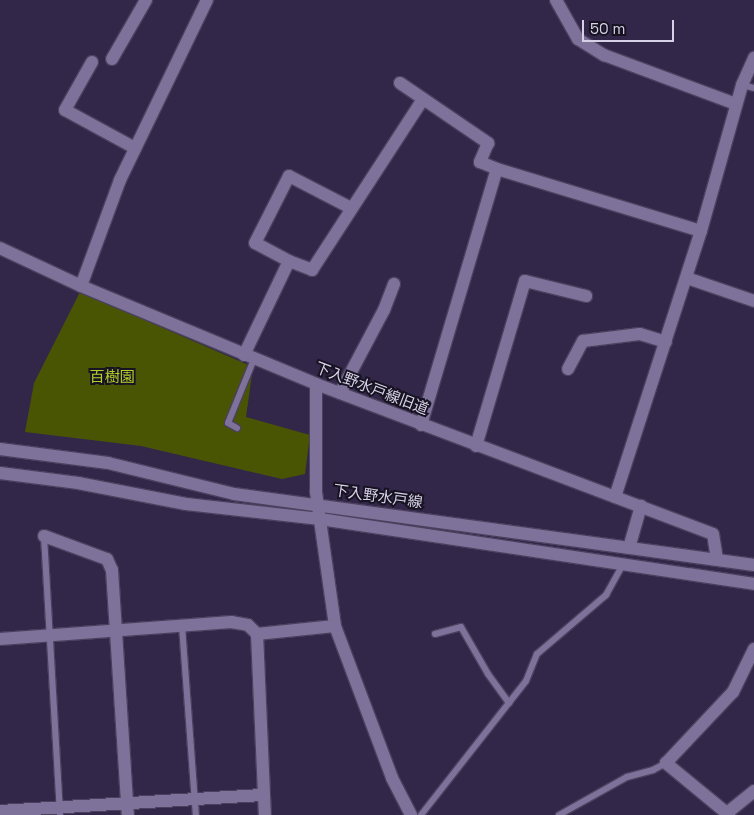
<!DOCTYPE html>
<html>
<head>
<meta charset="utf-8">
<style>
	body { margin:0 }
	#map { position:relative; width:754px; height:815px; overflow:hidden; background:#322649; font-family:"Space Grotesk","Noto Sans JP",sans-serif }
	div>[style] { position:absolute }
	.green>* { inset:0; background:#4a5504 }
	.roads { filter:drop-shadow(1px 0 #4b415e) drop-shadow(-1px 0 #4b415e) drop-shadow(0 1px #4b415e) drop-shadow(0 -1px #4b415e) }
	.lane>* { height:6px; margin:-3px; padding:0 3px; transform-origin:3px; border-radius:3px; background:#7e729a }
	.street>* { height:12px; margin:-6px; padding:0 6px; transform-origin:6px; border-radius:6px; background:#7e729a }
	.secondary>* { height:12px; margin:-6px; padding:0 6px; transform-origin:6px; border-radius:6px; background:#7e729a }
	span { translate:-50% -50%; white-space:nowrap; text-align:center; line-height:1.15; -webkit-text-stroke:4px #181322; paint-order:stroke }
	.park-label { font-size:15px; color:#b7d029 }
	.street-label { font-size:15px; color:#d7d1e7 }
	.scale { position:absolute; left:582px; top:20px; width:92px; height:22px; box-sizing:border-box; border:2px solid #d7d1e7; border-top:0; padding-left:6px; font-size:15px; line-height:18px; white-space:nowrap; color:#d7d1e7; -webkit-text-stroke:4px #181322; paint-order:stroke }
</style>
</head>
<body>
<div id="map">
	<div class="green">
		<div style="clip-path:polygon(80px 292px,253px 367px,246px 417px,310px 435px,305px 474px,282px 479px,141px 446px,25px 432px,34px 383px)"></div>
	</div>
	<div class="roads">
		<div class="lane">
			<div style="left:742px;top:85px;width:12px;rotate:14deg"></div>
			<div style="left:237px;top:428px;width:10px;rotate:-151deg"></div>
			<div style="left:228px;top:423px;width:69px;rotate:-67.9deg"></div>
			<div style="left:44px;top:536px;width:279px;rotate:86.7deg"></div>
			<div style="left:182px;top:626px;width:190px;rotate:85.8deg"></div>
			<div style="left:435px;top:634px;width:27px;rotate:-15deg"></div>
			<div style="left:461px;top:627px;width:54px;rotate:60.1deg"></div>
			<div style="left:488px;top:674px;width:36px;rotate:54deg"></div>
			<div style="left:421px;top:815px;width:170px;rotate:-51.9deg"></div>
			<div style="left:526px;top:681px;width:29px;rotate:-68deg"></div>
			<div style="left:537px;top:654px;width:91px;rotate:-40.5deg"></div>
			<div style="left:606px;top:595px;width:35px;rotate:-61deg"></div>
			<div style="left:559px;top:815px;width:78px;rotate:-29.2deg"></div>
			<div style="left:627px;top:777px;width:27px;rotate:-15deg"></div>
			<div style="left:653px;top:770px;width:15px;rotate:-28deg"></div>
		</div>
		<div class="street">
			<div style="left:556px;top:0;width:45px;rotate:60.6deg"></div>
			<div style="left:578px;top:39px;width:31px;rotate:32deg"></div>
			<div style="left:604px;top:55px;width:141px;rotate:20.4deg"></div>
			<div style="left:112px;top:59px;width:68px;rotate:-60deg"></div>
			<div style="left:92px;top:62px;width:55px;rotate:119.4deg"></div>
			<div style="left:65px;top:110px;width:80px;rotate:28.5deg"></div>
			<div style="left:400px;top:83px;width:107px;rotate:34.3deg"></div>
			<div style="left:488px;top:143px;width:21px;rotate:113deg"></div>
			<div style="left:480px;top:162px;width:18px;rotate:22deg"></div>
			<div style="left:0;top:248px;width:89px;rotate:25.1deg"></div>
			<div style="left:81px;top:286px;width:255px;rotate:22.6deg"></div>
			<div style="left:316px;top:384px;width:424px;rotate:20.7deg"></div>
			<div style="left:713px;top:534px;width:25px;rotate:81deg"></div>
			<div style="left:289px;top:261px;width:38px;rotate:-152deg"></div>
			<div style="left:255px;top:243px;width:75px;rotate:-63.1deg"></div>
			<div style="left:289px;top:176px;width:70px;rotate:27.3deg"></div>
			<div style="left:687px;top:278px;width:71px;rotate:18.9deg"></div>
			<div style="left:81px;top:286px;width:113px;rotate:-69.8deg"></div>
			<div style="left:120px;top:180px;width:200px;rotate:-64.2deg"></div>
			<div style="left:244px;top:355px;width:104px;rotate:-64.4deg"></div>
			<div style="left:289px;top:261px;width:25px;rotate:21deg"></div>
			<div style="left:312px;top:270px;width:204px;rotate:-57deg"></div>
			<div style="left:568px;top:369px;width:32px;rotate:-62deg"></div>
			<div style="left:583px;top:341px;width:57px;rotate:-7deg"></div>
			<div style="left:640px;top:334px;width:27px;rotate:17deg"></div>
			<div style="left:316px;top:384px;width:108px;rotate:90deg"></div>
			<div style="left:316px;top:492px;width:135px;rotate:81.9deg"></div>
			<div style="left:335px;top:626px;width:162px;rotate:69.4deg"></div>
			<div style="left:392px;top:778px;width:42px;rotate:62.8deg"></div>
			<div style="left:340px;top:393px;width:94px;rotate:-62.1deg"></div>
			<div style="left:384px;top:310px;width:28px;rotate:-69deg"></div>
			<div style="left:421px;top:425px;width:267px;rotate:-73.5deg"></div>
			<div style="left:497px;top:169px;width:213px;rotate:16.9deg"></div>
			<div style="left:476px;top:446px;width:172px;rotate:-73.5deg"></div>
			<div style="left:525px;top:281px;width:63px;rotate:13.8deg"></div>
			<div style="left:615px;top:497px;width:280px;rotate:-72.1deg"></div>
			<div style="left:701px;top:231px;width:152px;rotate:-74.3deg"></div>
			<div style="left:742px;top:85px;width:30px;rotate:-66deg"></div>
			<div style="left:44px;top:536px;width:67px;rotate:20.1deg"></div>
			<div style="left:107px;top:559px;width:12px;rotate:66deg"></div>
			<div style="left:112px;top:570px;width:246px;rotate:86.3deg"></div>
			<div style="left:629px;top:548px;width:44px;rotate:-74.1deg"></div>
			<div style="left:257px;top:634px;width:78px;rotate:-5.9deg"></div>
			<div style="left:0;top:639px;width:232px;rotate:-4.2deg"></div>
			<div style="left:231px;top:622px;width:17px;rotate:10deg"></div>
			<div style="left:248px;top:625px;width:13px;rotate:45deg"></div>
			<div style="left:257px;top:634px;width:181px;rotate:87.5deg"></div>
			<div style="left:0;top:811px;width:263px;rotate:-3.5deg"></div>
			<div style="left:727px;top:813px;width:35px;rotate:-39deg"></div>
			<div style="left:729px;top:815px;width:82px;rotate:-140.5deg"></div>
			<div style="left:666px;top:763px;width:98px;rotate:-46.7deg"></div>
			<div style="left:733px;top:692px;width:48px;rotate:-64deg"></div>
		</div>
		<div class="secondary">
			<div style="left:0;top:449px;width:109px;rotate:7.4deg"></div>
			<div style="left:108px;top:463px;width:130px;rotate:13.8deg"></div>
			<div style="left:234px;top:494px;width:525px;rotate:7.77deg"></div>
			<div style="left:0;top:473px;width:79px;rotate:7.3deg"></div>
			<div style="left:78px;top:483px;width:110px;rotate:11deg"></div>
			<div style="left:186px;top:504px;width:135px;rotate:6.4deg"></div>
			<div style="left:320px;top:519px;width:439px;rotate:8.5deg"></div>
		</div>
	</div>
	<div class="park-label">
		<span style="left:112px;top:377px">百樹園</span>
	</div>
	<div class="street-label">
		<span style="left:372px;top:388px;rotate:21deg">下入野水戸線旧道</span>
		<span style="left:378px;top:496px;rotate:8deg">下入野水戸線</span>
	</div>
	<div class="scale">50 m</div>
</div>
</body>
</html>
